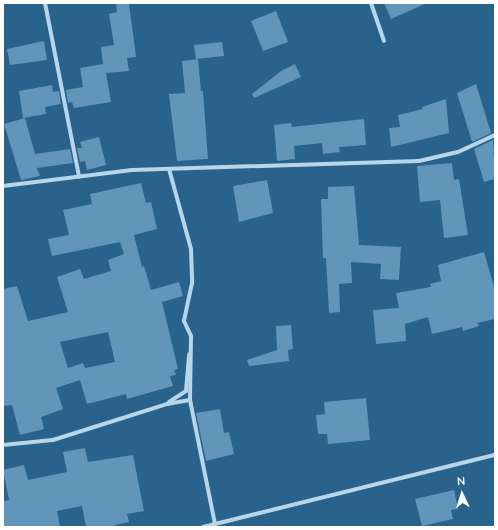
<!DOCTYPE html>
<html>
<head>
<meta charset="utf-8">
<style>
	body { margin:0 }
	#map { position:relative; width:498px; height:530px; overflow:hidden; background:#29628b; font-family:"Nunito Sans",sans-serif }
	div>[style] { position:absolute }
	.building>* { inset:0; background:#6195b9 }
	.minor>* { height:4px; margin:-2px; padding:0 2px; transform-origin:2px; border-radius:2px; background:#b8d6e9 }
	span { translate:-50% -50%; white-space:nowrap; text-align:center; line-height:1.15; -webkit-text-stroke:3px #29628b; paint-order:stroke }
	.frame { position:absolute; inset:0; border:4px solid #fff; pointer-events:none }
	.north { position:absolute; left:442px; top:474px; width:40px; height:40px; -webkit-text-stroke:3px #29628b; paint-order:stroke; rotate:356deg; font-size:11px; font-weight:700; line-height:16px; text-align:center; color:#fff }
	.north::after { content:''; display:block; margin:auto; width:14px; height:18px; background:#fff; clip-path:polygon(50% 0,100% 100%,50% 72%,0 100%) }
</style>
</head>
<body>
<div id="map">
	<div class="building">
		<div style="clip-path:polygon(116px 3px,129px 3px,136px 57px,127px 58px,129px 71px,106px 73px,111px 102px,74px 108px,72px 102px,68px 103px,66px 90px,83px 87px,80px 68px,103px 64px,101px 47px,114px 45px,109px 14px,117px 12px)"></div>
		<div style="clip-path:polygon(384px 3px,427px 3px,391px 19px)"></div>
		<div style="clip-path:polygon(276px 11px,288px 42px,263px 51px,251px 21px)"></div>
		<div style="clip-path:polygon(44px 41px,47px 60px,10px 65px,7px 49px)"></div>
		<div style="clip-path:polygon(222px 42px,224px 56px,196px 59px,194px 45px)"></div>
		<div style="clip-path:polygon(198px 59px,201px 91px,203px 91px,208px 159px,177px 161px,169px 94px,185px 93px,182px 61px)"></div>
		<div style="clip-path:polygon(295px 64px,301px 77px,254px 98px,252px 94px,281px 71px)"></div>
		<div style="clip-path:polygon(476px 84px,491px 133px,472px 142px,457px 93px)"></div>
		<div style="clip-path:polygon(52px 85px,53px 92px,59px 91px,61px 104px,45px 107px,46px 114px,23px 118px,19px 91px)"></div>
		<div style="clip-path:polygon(446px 99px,449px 133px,391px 147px,389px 128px,400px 127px,398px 115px,423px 109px,422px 107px)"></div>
		<div style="clip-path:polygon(25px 118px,35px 154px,70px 149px,73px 163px,37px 168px,40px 176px,21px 180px,4px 124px)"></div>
		<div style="clip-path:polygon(364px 119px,366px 145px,339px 147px,340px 152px,323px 154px,322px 143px,294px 146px,295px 159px,277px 161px,274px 125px,291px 123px,292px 127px)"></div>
		<div style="clip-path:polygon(99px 137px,106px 165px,87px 170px,85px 161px,80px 162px,77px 148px,82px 148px,80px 142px)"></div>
		<div style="clip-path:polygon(493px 140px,495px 179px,484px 182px,474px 149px)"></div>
		<div style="clip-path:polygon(452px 163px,454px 180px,459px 179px,468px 235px,444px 238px,440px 200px,420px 202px,417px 166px)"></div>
		<div style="clip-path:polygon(267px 180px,273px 213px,239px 222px,233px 186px)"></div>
		<div style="clip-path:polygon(evenodd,141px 183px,146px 203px,151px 202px,157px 229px,134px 235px,142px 267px,144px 266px,151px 290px,179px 282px,183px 296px,162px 302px,178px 369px,174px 370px,176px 375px,170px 376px,173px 386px,127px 399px,126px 394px,87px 404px,80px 380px,56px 388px,63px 409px,41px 417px,44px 429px,20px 435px,12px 405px,3px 406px,3px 289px,17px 286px,28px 321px,68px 312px,57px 277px,80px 269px,84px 279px,111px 271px,108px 260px,124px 254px,120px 242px,52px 256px,48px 239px,69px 235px,63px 210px,92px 204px,90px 194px,141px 183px,108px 332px,115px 362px,85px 368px,83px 363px,68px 368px,60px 342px,108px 332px)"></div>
		<div style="clip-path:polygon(354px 186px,359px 245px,401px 247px,399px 280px,380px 279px,381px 264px,351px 262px,352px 283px,339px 284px,340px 312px,329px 313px,326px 258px,323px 258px,321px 199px,328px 199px,328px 187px)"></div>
		<div style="clip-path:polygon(484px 252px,495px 290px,495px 319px,477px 323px,479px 326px,463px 331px,462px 327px,432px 334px,428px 317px,405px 324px,406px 341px,376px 344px,373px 310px,399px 308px,396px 293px,431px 287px,430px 284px,441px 281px,438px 265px)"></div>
		<div style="clip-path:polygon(291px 325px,293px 349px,288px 350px,289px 361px,249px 366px,247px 360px,277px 350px,276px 326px)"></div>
		<div style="clip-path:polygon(366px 398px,370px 440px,328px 444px,327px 434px,318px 434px,316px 415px,325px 414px,324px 402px)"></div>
		<div style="clip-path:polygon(220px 409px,224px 433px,229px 432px,234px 454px,206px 461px,196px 413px)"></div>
		<div style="clip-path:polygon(85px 448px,88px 462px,133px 455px,144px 511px,127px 514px,129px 522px,115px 525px,115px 527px,86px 527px,82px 506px,57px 511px,60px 527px,3px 527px,3px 501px,9px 500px,3px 470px,24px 465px,28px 480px,67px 472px,63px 452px)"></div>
		<div style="clip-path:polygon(454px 490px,458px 509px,451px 510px,453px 519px,422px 526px,415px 499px)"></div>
	</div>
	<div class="minor">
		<div style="left:45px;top:3px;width:177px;rotate:78.9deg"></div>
		<div style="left:371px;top:3px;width:40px;rotate:71.1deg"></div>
		<div style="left:169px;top:169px;width:83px;rotate:74.6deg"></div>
		<div style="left:191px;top:249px;width:34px;rotate:88deg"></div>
		<div style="left:192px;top:283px;width:39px;rotate:102deg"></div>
		<div style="left:184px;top:321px;width:17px;rotate:65deg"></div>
		<div style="left:191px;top:336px;width:64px;rotate:90.9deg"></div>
		<div style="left:190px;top:400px;width:126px;rotate:78.6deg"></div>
		<div style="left:3px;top:186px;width:130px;rotate:-7.1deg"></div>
		<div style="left:132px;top:170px;width:287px;rotate:-1.8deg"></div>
		<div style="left:419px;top:161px;width:40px;rotate:-13deg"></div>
		<div style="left:458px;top:152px;width:41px;rotate:-24.7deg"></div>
		<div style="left:169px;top:402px;width:20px;rotate:-33deg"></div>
		<div style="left:186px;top:391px;width:37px;rotate:-85deg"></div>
		<div style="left:3px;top:445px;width:50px;rotate:-5.7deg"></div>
		<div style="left:53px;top:440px;width:120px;rotate:-17.5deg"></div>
		<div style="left:167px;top:404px;width:23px;rotate:-10deg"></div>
		<div style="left:203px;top:527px;width:301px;rotate:-13.9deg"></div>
	</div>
	<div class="frame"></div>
	<div class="north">N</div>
</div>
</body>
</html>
